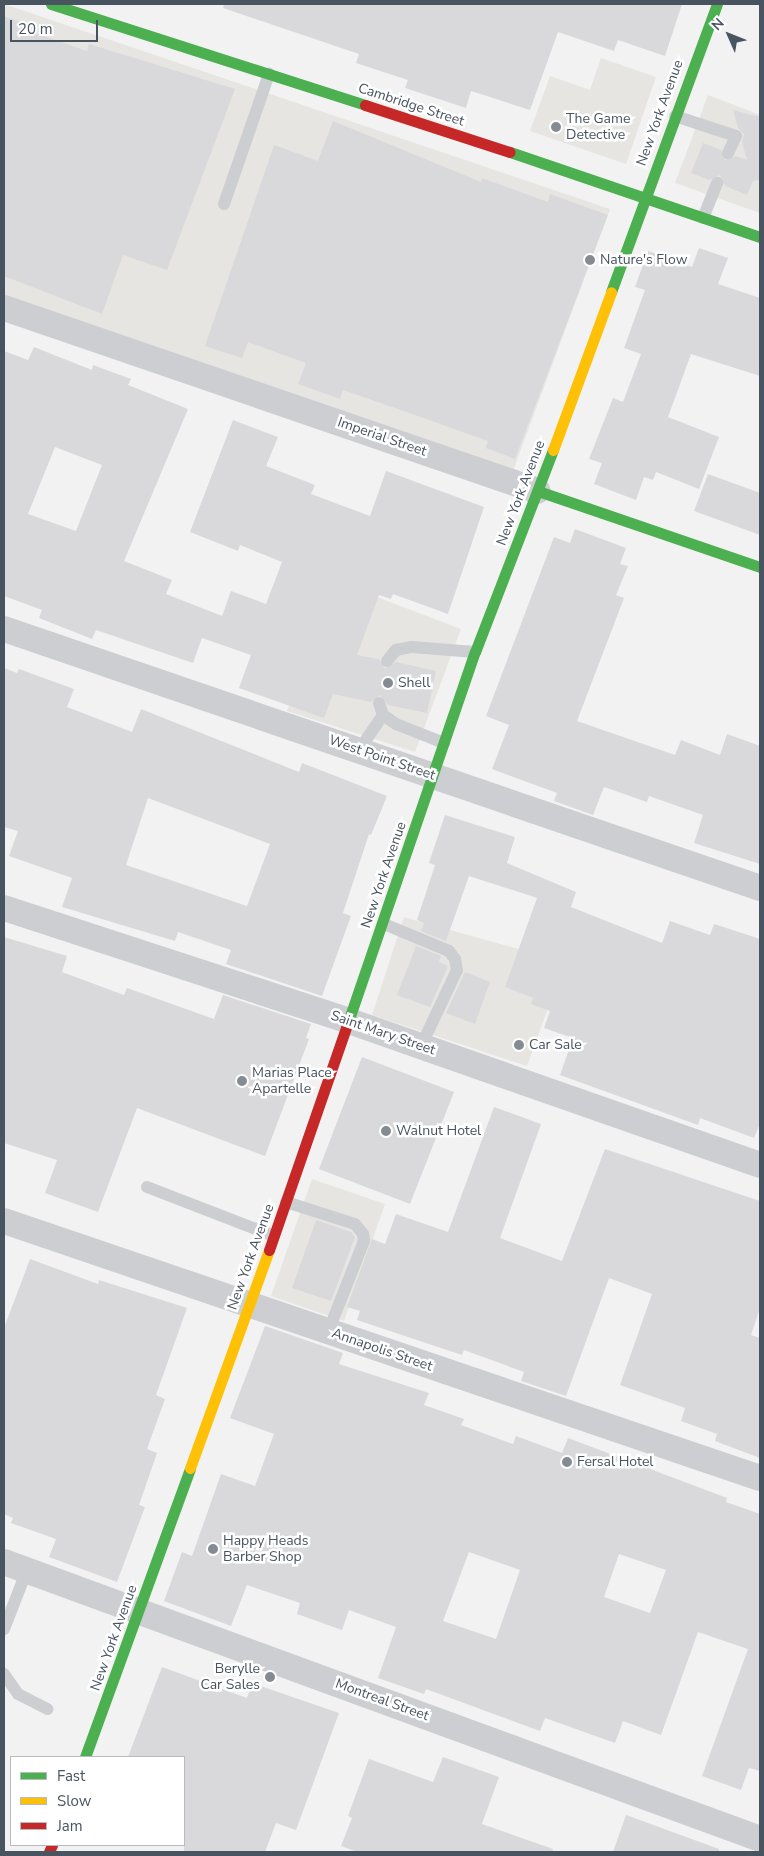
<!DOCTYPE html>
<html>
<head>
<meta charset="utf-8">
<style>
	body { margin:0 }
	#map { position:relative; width:764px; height:1856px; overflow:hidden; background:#f3f2f2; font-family:"Nunito Sans",sans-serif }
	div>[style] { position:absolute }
	.commercial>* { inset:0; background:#e6e5e1 }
	.building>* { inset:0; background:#d9d9db }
	.lane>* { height:12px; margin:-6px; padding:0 6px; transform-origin:6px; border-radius:6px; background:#ccced1 }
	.street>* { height:26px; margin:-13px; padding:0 13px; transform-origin:13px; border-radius:13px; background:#ccced1 }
	.fast>* { height:11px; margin:-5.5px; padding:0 5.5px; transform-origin:5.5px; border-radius:5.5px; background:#4caf50 }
	.slow>* { height:11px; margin:-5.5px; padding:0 5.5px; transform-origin:5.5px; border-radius:5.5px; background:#ffc107 }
	.jam>* { height:11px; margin:-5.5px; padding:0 5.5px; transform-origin:5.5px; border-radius:5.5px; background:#c62828 }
	.dots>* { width:14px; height:14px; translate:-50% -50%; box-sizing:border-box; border:2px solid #fff; border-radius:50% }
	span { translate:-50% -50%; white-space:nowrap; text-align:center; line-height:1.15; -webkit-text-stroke:5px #fff; paint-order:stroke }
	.street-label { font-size:14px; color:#485460 }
	.poi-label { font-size:14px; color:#485460 }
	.left { translate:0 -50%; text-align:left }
	.right { translate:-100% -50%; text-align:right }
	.frame { position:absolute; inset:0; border:5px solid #485460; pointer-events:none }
	.legend { position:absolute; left:10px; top:1756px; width:175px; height:90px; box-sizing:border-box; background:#fff; border:1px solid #b6bbbf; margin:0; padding:6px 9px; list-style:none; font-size:15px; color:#485460 }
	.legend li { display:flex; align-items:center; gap:10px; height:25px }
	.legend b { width:25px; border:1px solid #b6bbbf }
	.north { position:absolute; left:704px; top:10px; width:50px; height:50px; -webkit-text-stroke:4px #fff; paint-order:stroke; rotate:314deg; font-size:14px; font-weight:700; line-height:20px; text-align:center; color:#485460 }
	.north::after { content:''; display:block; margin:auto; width:18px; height:22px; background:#485460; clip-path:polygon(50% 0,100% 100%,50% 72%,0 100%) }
	.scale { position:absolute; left:10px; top:20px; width:88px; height:22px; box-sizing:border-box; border:2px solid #485460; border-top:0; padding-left:6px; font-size:15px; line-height:18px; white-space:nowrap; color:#485460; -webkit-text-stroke:4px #fff; paint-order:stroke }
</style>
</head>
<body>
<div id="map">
	<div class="commercial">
		<div style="clip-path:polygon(4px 4px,610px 209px,513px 471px,4px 297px)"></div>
		<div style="clip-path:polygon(601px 58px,656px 77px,626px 164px,530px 131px,550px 76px,590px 90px)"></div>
		<div style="clip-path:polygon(708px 95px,760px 115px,760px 213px,675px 183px)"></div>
		<div style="clip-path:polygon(340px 583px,461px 629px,415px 752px,287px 711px)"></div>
		<div style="clip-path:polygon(404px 917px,565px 962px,527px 1066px,372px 1015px)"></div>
		<div style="clip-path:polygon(312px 1179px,385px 1204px,344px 1321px,271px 1296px)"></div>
	</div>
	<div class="building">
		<div style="clip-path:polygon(224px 4px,682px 4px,665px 56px,618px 40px,614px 51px,558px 32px,530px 110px,471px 91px,466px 108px,405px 88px,408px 80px,356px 63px,359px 54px,223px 8px)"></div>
		<div style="clip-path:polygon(4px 16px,32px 26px,30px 31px,87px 51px,89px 44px,235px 89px,167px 270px,123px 255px,102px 314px,4px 276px)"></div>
		<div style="clip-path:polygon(733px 110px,760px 117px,760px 180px,753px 181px,747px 195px,725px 186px,720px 175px,709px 180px,691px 173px,703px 143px,721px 150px,725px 160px,736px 156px,747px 160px,742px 142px,744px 134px,738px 128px)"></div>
		<div style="clip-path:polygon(333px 121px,481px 182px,482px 178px,548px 202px,550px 194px,608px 215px,515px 459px,486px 448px,488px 441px,398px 409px,343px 390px,340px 399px,298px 384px,306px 363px,248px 342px,242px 358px,205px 346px,274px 145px,318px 161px)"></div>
		<div style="clip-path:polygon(699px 248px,728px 258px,718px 284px,760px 298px,760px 376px,691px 354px,668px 417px,719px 437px,699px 489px,656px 472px,653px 480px,644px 477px,636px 500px,594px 484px,602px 463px,589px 459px,613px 398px,623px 402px,641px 354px,624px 348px,645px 290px,635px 287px,648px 251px,692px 267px)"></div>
		<div style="clip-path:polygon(evenodd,34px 347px,92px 370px,93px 365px,131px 379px,128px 385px,188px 409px,124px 561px,172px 580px,166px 594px,222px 616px,231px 591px,266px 604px,282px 562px,240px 545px,238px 551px,190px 532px,233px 420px,278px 437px,266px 466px,315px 485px,311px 494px,370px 516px,386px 471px,484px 507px,448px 614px,393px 594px,391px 599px,379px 595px,357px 655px,379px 659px,385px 669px,396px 662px,436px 671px,427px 713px,388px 705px,380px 695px,371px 702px,333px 694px,324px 718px,239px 688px,251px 655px,202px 638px,193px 663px,96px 630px,92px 639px,39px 618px,42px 610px,4px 596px,4px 351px,28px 360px,34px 347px,55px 447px,102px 465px,76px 531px,28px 514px,55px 447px)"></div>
		<div style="clip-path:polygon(708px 474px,760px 493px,760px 535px,694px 511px)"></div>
		<div style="clip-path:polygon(575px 529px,626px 548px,620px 564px,628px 566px,616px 595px,624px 598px,577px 721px,675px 755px,681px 740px,720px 755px,727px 734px,760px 746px,760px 864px,694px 843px,703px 815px,649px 796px,647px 802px,604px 787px,593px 815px,554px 801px,557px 793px,492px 769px,509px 725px,486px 716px,554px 537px,570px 543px)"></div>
		<div style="clip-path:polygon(evenodd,4px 668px,17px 673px,19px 669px,74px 689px,67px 707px,132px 732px,141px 709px,299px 772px,302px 763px,387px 796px,371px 835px,369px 834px,343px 913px,351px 916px,322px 996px,226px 964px,231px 950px,178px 932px,175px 941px,62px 907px,72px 878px,9px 856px,18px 831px,4px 827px,4px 668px,148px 798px,270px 844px,247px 906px,126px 865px,148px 798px)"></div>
		<div style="clip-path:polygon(445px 815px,515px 837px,507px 863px,576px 892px,571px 907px,639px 934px,662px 943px,670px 921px,710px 935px,714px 924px,760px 939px,760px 1123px,754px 1138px,700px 1118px,698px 1125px,560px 1075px,573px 1038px,544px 1028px,550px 1011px,531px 1004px,533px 998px,505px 987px,537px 898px,469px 876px,446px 941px,421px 931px,424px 923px,417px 920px,435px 865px,429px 863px)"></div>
		<div style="clip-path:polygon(4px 937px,67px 956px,62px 972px,124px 995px,127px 988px,214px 1019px,223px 995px,311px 1024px,306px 1038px,309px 1039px,265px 1156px,137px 1108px,98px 1212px,45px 1193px,57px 1160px,4px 1143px)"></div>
		<div style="clip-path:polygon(416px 946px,441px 956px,439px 962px,448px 966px,430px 1007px,397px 995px)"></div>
		<div style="clip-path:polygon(465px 972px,490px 982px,475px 1024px,446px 1013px)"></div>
		<div style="clip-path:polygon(362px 1057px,454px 1092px,410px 1204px,319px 1169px)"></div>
		<div style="clip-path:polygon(494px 1107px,541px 1124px,500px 1238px,562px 1261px,605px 1149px,760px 1201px,760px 1308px,751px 1335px,760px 1338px,760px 1458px,715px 1441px,717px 1434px,681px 1421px,685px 1408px,620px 1385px,652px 1294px,609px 1278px,566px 1396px,521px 1381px,524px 1372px,464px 1350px,462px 1355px,357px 1320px,360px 1311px,347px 1307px,372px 1239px,385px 1244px,396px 1214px,448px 1232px)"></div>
		<div style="clip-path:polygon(316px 1220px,351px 1232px,355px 1237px,331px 1301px,292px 1288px)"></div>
		<div style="clip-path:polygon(30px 1259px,98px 1284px,99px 1280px,187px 1308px,156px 1395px,165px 1399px,147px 1449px,157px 1453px,139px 1505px,145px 1507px,117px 1582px,49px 1557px,56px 1539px,11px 1523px,13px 1518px,4px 1514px,4px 1328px)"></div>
		<div style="clip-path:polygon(evenodd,265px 1326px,343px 1353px,339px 1364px,429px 1393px,424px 1405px,464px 1419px,461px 1425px,513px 1444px,516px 1436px,562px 1453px,568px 1438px,727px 1498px,726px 1502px,760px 1514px,760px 1771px,749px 1768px,741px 1790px,702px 1776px,748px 1649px,698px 1632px,661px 1735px,623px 1721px,615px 1743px,545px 1718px,540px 1731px,426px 1689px,424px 1694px,378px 1678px,396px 1627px,349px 1610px,342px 1630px,297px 1614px,300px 1603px,247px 1585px,231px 1626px,164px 1601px,182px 1552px,192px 1556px,221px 1474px,255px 1486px,274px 1434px,230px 1418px,265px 1326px,469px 1552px,520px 1570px,496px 1639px,443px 1621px,469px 1552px,265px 1326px,619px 1554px,666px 1570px,650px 1613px,604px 1597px,619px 1554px)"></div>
		<div style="clip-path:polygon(162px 1667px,247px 1698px,252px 1683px,339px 1713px,296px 1830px,276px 1823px,265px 1852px,184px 1852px,184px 1757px,128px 1757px)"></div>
		<div style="clip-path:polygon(443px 1757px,499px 1777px,482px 1824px,553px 1849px,552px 1852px,357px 1852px,341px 1846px,352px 1818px,348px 1816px,369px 1759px,433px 1782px)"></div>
		<div style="clip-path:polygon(626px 1815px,719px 1849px,719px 1852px,613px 1852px)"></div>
	</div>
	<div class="lane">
		<div style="left:675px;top:116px;width:64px;rotate:18.2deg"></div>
		<div style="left:736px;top:136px;width:19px;rotate:115deg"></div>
		<div style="left:224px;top:204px;width:138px;rotate:-70.9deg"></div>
		<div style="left:703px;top:218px;width:38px;rotate:-68deg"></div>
		<div style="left:387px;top:661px;width:14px;rotate:-51deg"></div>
		<div style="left:396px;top:650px;width:16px;rotate:-11deg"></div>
		<div style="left:412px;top:647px;width:63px;rotate:4.5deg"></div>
		<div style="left:379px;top:703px;width:13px;rotate:72deg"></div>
		<div style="left:383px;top:715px;width:16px;rotate:35deg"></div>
		<div style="left:396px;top:724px;width:52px;rotate:21.6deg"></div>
		<div style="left:359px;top:750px;width:42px;rotate:-55.6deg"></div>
		<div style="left:384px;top:924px;width:70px;rotate:22.6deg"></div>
		<div style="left:449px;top:951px;width:10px;rotate:53deg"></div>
		<div style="left:455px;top:959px;width:11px;rotate:80deg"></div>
		<div style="left:457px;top:970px;width:84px;rotate:115.3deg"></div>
		<div style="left:147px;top:1187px;width:136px;rotate:21.1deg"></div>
		<div style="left:286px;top:1202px;width:72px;rotate:17.7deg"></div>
		<div style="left:355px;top:1224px;width:13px;rotate:51deg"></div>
		<div style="left:363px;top:1234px;width:7px;rotate:82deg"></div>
		<div style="left:364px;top:1241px;width:98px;rotate:111.6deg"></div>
		<div style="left:4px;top:1629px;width:63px;rotate:-68.7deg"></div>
		<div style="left:4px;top:1674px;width:24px;rotate:55deg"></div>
		<div style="left:18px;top:1694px;width:33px;rotate:27deg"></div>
	</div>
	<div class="street">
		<div style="left:4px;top:308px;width:564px;rotate:18.92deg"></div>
		<div style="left:4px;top:629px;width:799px;rotate:18.91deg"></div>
		<div style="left:4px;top:908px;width:363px;rotate:18.1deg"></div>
		<div style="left:349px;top:1021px;width:435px;rotate:19.3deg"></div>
		<div style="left:4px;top:1221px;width:798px;rotate:18.78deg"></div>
		<div style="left:4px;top:1562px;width:805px;rotate:20.12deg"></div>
	</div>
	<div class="fast">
		<div style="left:51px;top:4px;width:330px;rotate:17.8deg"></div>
		<div style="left:510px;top:152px;width:264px;rotate:18.8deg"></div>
		<div style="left:611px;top:292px;width:307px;rotate:-69.8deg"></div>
		<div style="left:538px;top:491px;width:235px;rotate:18.9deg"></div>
		<div style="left:348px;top:1022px;width:391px;rotate:-71.1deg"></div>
		<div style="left:475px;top:652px;width:217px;rotate:-68.9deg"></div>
		<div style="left:85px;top:1757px;width:307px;rotate:-70deg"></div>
	</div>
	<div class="slow">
		<div style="left:553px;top:450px;width:168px;rotate:-69.8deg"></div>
		<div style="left:190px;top:1468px;width:232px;rotate:-70.1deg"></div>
	</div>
	<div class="jam">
		<div style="left:365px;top:105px;width:152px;rotate:18deg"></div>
		<div style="left:269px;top:1250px;width:241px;rotate:-70.9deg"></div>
		<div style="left:49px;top:1852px;width:8px;rotate:-67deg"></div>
	</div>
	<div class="dots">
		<div style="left:556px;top:127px;background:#848b93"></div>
		<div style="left:590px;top:260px;background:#848b93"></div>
		<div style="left:388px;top:683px;background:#848b93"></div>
		<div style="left:519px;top:1045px;background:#848b93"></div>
		<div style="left:242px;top:1081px;background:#848b93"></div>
		<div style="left:386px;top:1131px;background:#848b93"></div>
		<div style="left:567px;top:1462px;background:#848b93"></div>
		<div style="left:213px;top:1549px;background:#848b93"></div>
		<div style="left:270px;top:1677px;background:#848b93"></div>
	</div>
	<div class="street-label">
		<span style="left:411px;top:105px;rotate:18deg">Cambridge Street</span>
		<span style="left:660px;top:113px;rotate:-70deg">New York Avenue</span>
		<span style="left:382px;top:437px;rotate:19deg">Imperial Street</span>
		<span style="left:521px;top:493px;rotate:-69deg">New York Avenue</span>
		<span style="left:382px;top:758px;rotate:19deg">West Point Street</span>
		<span style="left:384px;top:875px;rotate:-71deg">New York Avenue</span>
		<span style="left:383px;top:1033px;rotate:19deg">Saint Mary Street</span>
		<span style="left:251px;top:1257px;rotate:-70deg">New York Avenue</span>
		<span style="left:382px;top:1350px;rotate:19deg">Annapolis Street</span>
		<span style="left:114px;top:1638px;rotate:-70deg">New York Avenue</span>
		<span style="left:382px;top:1700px;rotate:20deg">Montreal Street</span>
	</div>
	<div class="poi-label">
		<span class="left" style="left:566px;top:127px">The Game<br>Detective</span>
		<span class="left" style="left:600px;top:260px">Nature's Flow</span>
		<span class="left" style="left:398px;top:683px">Shell</span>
		<span class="left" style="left:529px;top:1045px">Car Sale</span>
		<span class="left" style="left:252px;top:1081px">Marias Place<br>Apartelle</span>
		<span class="left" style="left:396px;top:1131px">Walnut Hotel</span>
		<span class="left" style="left:577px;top:1462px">Fersal Hotel</span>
		<span class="left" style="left:223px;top:1549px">Happy Heads<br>Barber Shop</span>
		<span class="right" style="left:260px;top:1677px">Berylle<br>Car Sales</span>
	</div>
	<div class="frame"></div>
	<ul class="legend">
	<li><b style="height:6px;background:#4caf50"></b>Fast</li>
	<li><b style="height:6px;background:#ffc107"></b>Slow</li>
	<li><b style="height:6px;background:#c62828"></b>Jam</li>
	</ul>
	<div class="north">N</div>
	<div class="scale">20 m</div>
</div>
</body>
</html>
